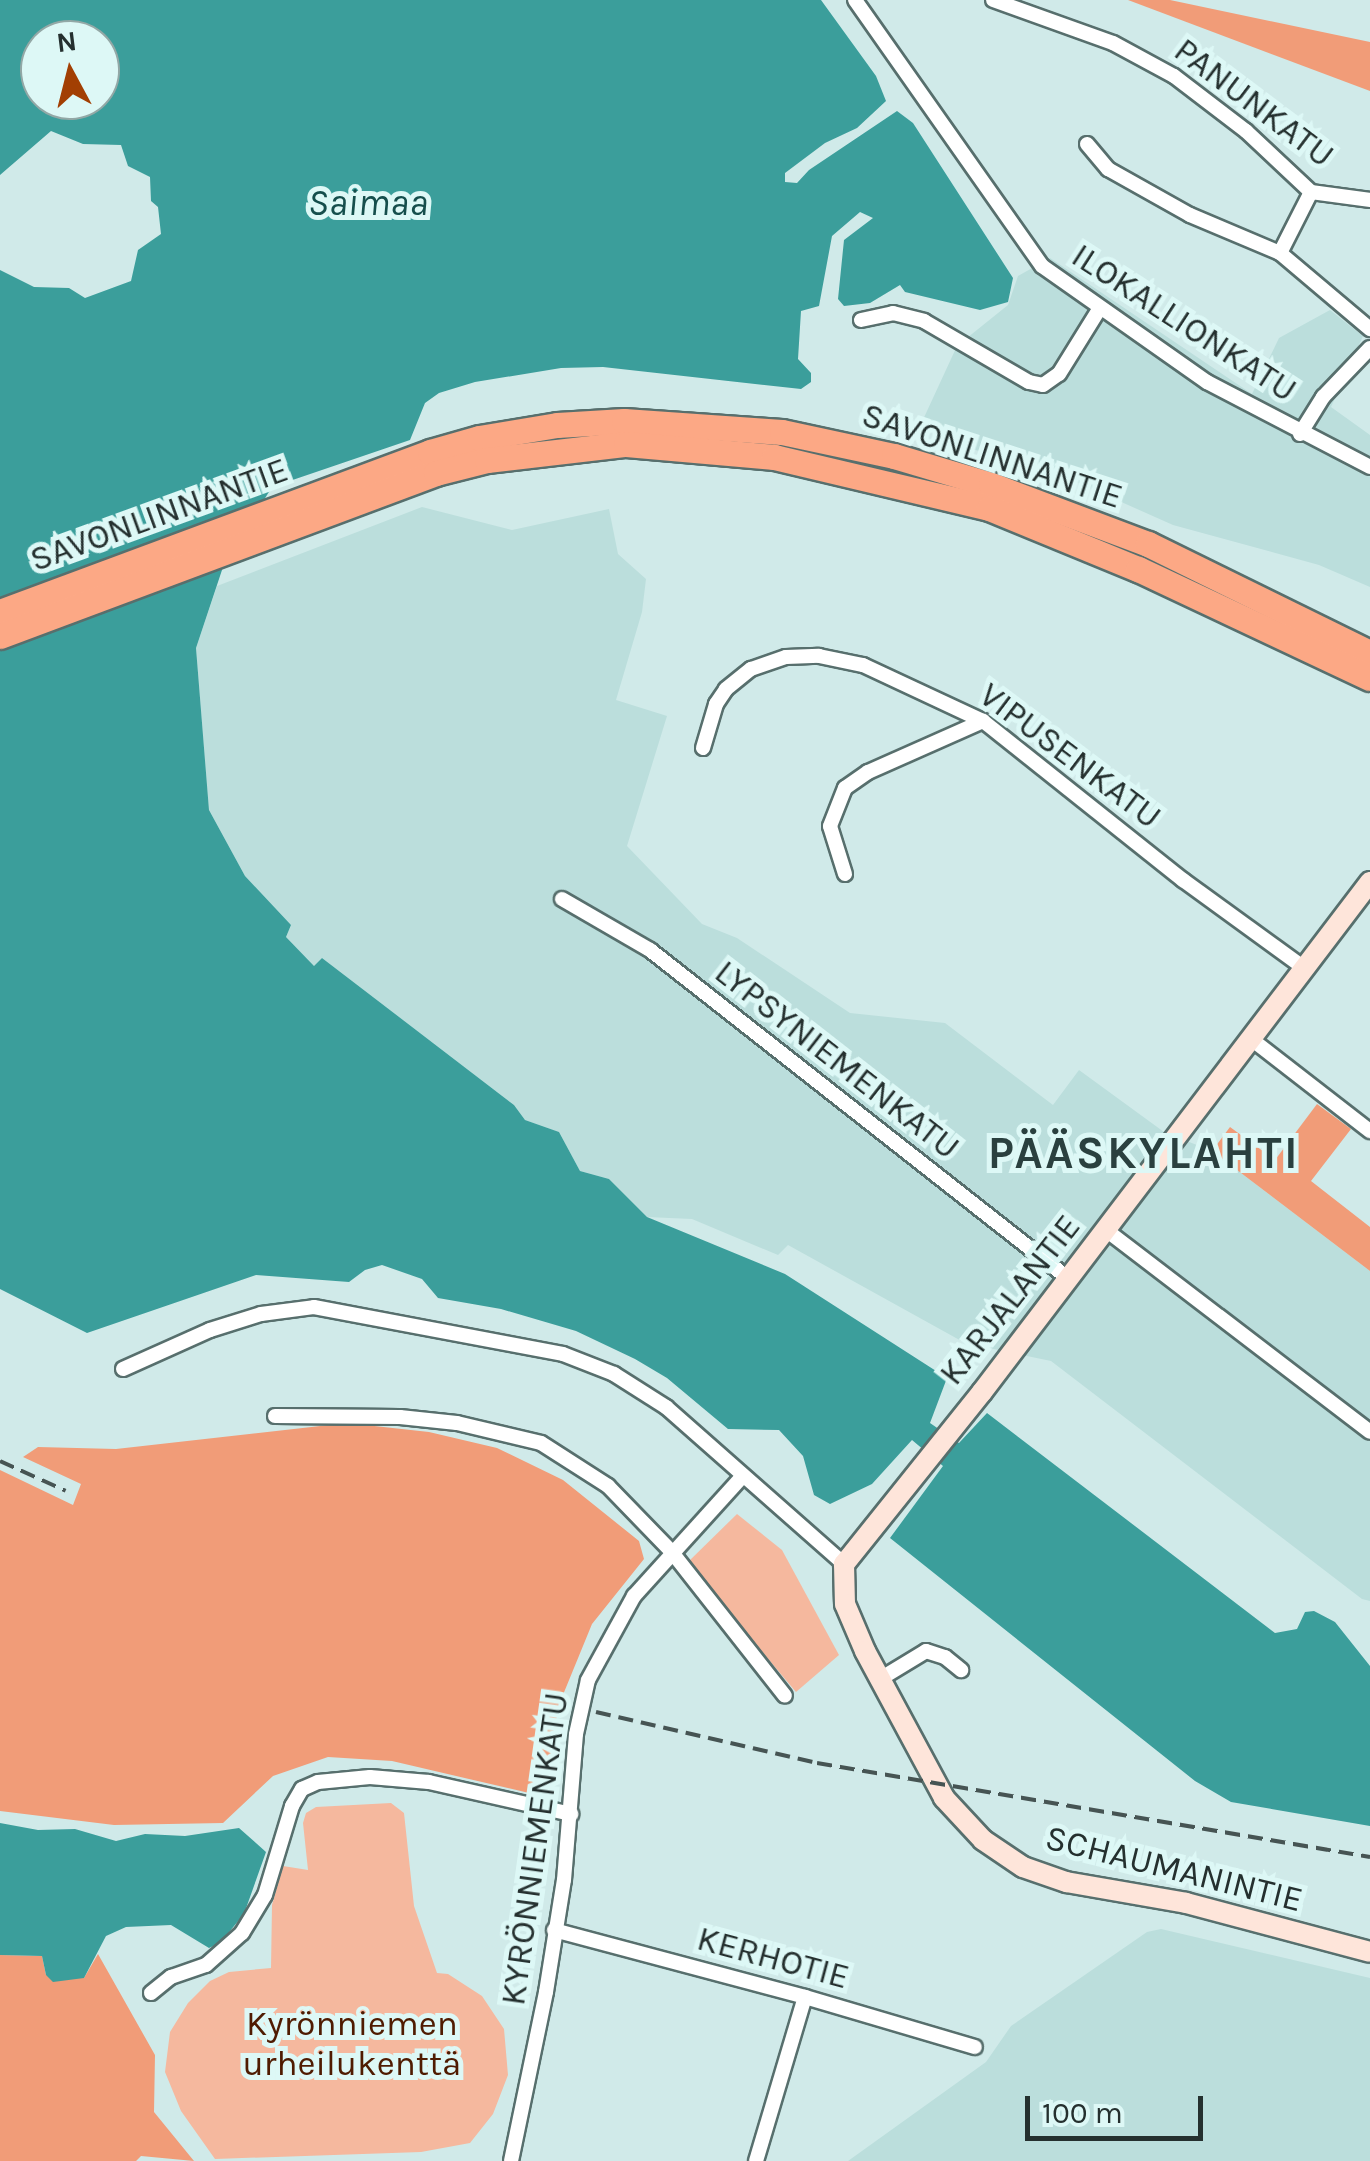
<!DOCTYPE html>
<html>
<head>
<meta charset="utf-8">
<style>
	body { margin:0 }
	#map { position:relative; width:1370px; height:2161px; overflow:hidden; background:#d0eae9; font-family:Karla,sans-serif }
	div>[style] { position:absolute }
	.built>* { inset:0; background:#bbdedc }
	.green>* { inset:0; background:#f5b89e }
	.forest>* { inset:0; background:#f19c78 }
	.water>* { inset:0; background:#3b9e9b }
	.roads { filter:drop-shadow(2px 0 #576f6d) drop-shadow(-2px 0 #576f6d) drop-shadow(0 2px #576f6d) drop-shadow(0 -2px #576f6d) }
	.street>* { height:14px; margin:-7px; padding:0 7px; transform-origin:7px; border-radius:7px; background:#fff }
	.secondary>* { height:20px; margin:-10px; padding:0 10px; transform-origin:10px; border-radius:10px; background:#fee5da }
	.highway>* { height:25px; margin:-12.5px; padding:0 12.5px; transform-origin:12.5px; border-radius:12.5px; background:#fca885 }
	.rail>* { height:4px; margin-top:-2px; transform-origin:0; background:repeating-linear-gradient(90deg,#465453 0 15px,transparent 0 23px) }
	span { translate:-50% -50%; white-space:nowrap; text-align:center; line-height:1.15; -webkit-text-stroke:10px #ddf8f6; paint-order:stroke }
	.street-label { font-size:35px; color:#25302f }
	.park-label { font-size:35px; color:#4f1b01 }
	.water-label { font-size:38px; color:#154e4c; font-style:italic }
	.district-label { font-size:45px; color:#2a403f; font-weight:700; letter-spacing:2.5px }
	.north { position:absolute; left:20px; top:20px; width:100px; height:100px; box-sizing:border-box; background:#ddf8f6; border:2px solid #93a8a6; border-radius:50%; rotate:353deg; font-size:28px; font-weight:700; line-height:40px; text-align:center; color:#25302f }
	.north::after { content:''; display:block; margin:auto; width:35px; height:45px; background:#a23f03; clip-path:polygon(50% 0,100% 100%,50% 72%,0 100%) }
	.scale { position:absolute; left:1025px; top:2096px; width:178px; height:45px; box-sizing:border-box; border:5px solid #25302f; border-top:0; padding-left:12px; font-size:30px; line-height:35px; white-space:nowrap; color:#25302f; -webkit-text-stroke:8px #ddf8f6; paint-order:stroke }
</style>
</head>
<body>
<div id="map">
	<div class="built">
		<div style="clip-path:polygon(1050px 258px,1252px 394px,1279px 338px,1330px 310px,1363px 336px,1331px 407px,1370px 435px,1370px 587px,1319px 565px,1173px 525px,1036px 464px,975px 450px,921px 424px,957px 346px,1008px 305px,1018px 276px)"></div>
		<div style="clip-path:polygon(422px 507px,512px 530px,609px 509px,618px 554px,646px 579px,642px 612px,616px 700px,667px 716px,627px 846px,702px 924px,737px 938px,850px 1013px,945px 1023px,1053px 1105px,1079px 1070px,1164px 1132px,1212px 1151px,1370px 1271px,1370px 1601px,1362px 1599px,1051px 1361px,965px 1343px,788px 1245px,778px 1255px,692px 1219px,647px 1217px,609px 1179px,580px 1171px,559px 1132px,525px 1120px,514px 1105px,322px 958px,314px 966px,286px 937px,291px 925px,245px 876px,209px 810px,196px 648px,217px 586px)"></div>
		<div style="clip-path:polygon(1161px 1929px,1370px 1978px,1370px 2161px,848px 2161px,986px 2062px,1011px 2026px,1147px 1932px)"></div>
	</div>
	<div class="green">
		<div style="clip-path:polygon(737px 1514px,782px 1550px,839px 1655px,796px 1692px,687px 1563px)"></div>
		<div style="clip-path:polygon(391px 1803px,404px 1813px,414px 1906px,437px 1973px,448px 1974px,482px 1996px,504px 2029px,508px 2075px,493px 2114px,470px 2143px,421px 2152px,215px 2159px,181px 2111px,165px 2072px,170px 2032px,188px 2003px,210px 1981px,229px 1972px,271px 1968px,272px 1905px,283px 1866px,308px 1870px,303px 1823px,306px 1813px,316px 1807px)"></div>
	</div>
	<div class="forest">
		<div style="clip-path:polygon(1128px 0,1170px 0,1370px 42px,1370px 91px)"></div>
		<div style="clip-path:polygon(1317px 1104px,1351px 1129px,1311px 1181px,1370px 1227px,1370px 1271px,1212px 1151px,1230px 1127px,1275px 1160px)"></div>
		<div style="clip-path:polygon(347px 1423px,429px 1432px,497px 1448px,563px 1480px,639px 1541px,644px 1559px,592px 1624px,558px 1707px,546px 1797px,392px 1761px,328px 1757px,273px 1776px,223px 1823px,114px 1825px,0 1811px,0 1470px,73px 1505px,81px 1484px,23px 1457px,38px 1447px,116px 1449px)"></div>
		<div style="clip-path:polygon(98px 1954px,155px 2055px,154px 2112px,194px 2161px,141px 2156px,136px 2161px,0 2161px,0 1955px,42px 1956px,46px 1975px,84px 1978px)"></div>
	</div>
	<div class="water">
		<div style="clip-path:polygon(evenodd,0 0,821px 0,876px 76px,886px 101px,857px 128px,825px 143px,785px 173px,785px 182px,797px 183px,809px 170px,897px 111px,913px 123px,1013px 278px,1008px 302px,980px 310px,905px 292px,900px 285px,870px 303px,844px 306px,838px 299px,844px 240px,873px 218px,860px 212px,832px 236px,819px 306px,801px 311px,798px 359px,811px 373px,811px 382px,801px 389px,603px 367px,561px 368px,475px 382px,439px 393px,425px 403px,410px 440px,272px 487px,224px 564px,196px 648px,209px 810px,245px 876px,291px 925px,286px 937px,314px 966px,322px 958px,514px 1105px,525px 1120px,559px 1132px,580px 1171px,609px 1179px,647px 1217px,785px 1274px,947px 1378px,930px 1423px,959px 1443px,987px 1413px,1275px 1633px,1297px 1629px,1305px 1612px,1314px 1611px,1335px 1622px,1370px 1666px,1370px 1826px,1231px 1802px,1195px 1781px,890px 1538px,943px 1466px,912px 1440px,872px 1484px,830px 1504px,814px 1495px,803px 1456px,779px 1430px,728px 1429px,667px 1378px,635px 1359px,576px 1331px,501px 1309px,438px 1298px,422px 1279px,382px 1265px,365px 1270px,349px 1282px,256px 1275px,87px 1333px,0 1289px,0 270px,34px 287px,69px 288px,85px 298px,131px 281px,138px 250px,161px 234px,158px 207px,151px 201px,150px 177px,128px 166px,121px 145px,83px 144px,51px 131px,0 175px,0 0,40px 40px,100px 40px,100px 100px,40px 100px,40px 40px)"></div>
		<div style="clip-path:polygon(0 1823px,38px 1830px,75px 1829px,116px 1841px,145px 1834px,185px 1836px,239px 1828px,266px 1852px,244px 1914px,220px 1943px,209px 1948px,171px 1925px,126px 1927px,106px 1936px,84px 1978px,53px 1982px,46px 1975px,42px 1956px,0 1955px)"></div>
	</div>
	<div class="roads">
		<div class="street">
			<div style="left:855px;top:0;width:325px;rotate:54.9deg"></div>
			<div style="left:1042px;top:266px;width:202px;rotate:35.1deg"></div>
			<div style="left:1207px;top:382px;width:184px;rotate:27.5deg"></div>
			<div style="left:993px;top:0;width:127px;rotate:19.7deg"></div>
			<div style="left:1113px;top:43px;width:69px;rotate:28.4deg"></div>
			<div style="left:1174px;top:76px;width:91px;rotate:37.4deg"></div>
			<div style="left:1246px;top:131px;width:89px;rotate:43.2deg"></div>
			<div style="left:1311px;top:192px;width:60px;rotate:7.7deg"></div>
			<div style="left:1087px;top:144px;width:33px;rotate:50deg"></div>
			<div style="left:1108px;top:169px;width:94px;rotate:29.3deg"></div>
			<div style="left:1190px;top:215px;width:98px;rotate:22.9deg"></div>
			<div style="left:1280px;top:253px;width:118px;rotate:40.2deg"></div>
			<div style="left:1280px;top:253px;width:68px;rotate:-63.1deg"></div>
			<div style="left:861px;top:320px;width:33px;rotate:-12deg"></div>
			<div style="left:893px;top:313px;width:32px;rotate:14deg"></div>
			<div style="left:924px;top:321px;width:121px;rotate:30.2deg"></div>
			<div style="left:1029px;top:382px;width:14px;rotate:12deg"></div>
			<div style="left:1043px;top:385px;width:19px;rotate:-35deg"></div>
			<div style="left:1059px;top:374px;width:78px;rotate:-58.2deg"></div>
			<div style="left:1300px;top:434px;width:44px;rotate:-58.1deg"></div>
			<div style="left:1323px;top:397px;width:68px;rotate:-46.2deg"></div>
			<div style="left:703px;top:748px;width:46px;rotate:-73.5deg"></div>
			<div style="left:716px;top:704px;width:18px;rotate:-56deg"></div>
			<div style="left:726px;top:689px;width:32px;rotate:-39deg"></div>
			<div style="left:751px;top:669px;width:37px;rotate:-19deg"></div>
			<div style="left:786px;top:657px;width:33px;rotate:-2deg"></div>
			<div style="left:819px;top:656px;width:45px;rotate:11.6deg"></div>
			<div style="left:863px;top:665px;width:132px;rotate:25deg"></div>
			<div style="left:983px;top:721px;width:256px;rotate:38.5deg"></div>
			<div style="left:1183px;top:880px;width:150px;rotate:36deg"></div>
			<div style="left:845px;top:874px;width:50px;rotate:-107.4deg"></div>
			<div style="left:830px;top:826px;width:41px;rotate:-68.5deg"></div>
			<div style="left:845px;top:788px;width:28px;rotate:-35deg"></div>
			<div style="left:868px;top:772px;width:126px;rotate:-23.9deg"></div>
			<div style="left:562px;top:899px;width:102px;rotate:30.1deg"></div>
			<div style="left:650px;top:950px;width:533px;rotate:38.14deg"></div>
			<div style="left:1250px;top:1038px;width:152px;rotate:37.8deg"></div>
			<div style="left:1106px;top:1230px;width:332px;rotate:37.4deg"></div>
			<div style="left:123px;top:1369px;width:95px;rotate:-24.1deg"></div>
			<div style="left:210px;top:1330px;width:53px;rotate:-17.4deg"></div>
			<div style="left:261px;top:1314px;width:53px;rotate:-7.5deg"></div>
			<div style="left:314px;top:1307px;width:253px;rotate:10.7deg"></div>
			<div style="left:563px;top:1354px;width:55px;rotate:21.4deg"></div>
			<div style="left:614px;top:1374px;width:62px;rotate:32.4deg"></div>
			<div style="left:666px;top:1407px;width:237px;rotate:41.4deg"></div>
			<div style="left:275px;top:1416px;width:125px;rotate:0.5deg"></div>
			<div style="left:400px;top:1417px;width:57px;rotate:6deg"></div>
			<div style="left:457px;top:1423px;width:86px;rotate:13.4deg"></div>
			<div style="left:541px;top:1443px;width:80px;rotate:32.7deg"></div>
			<div style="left:608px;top:1486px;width:91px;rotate:45.9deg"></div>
			<div style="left:671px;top:1551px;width:184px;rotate:51.8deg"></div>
			<div style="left:880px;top:1679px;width:54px;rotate:-31.3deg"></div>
			<div style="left:926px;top:1651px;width:20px;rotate:18deg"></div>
			<div style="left:945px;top:1657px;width:21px;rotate:39deg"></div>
			<div style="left:554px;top:1930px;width:260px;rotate:14.9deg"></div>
			<div style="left:805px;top:1997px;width:177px;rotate:16.4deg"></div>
			<div style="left:151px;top:1993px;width:26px;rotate:-39deg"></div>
			<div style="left:171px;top:1977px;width:37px;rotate:-19deg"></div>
			<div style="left:206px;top:1965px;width:48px;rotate:-41.6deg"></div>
			<div style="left:242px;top:1933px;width:44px;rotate:-58.8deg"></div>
			<div style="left:265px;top:1895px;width:93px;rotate:-73.1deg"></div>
			<div style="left:292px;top:1806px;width:20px;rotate:-60deg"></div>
			<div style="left:302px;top:1789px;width:17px;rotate:-24deg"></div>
			<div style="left:318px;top:1782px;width:52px;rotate:-5.5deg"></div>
			<div style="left:370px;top:1777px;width:59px;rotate:4.8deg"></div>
			<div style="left:429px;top:1782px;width:146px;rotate:12.7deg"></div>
			<div style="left:511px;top:2161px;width:173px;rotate:-78.3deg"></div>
			<div style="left:546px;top:1992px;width:113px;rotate:-80.9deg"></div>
			<div style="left:564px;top:1880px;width:146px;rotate:-85.3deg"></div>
			<div style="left:576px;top:1734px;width:55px;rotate:-77.5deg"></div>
			<div style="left:588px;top:1680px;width:96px;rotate:-61.3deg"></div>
			<div style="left:634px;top:1596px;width:162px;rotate:-47.8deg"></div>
			<div style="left:756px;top:2161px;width:171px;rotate:-73.4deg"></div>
		</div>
		<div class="secondary">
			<div style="left:1370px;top:882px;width:641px;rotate:127.26deg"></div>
			<div style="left:982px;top:1392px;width:221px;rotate:128.7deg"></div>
			<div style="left:844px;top:1564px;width:40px;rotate:88.6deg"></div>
			<div style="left:845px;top:1604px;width:51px;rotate:66.9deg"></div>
			<div style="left:865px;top:1651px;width:167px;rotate:61.7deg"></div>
			<div style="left:944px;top:1798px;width:57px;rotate:47.1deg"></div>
			<div style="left:983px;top:1840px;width:48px;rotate:34deg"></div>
			<div style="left:1023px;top:1867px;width:46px;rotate:19.2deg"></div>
			<div style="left:1066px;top:1882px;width:122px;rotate:9.9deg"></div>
			<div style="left:1186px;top:1903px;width:190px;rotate:14.9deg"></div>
		</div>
		<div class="highway">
			<div style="left:0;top:612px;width:459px;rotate:-20.4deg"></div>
			<div style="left:430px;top:452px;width:51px;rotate:-15.9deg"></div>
			<div style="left:479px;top:438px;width:79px;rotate:-9.5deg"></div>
			<div style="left:557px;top:425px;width:67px;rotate:-3.4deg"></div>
			<div style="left:624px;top:421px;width:158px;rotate:4deg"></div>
			<div style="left:782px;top:432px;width:115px;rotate:12.1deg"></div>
			<div style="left:894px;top:456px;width:101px;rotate:16.6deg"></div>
			<div style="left:991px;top:485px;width:168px;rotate:20.6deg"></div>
			<div style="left:1148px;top:544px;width:247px;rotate:26.2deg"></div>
			<div style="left:0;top:636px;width:465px;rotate:-20.5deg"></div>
			<div style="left:436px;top:473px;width:53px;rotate:-14.3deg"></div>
			<div style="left:487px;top:460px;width:140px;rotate:-6.6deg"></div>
			<div style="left:626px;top:444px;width:149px;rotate:5deg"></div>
			<div style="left:774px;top:457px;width:221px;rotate:13.3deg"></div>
			<div style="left:989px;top:508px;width:161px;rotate:22.3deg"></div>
			<div style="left:1138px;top:569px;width:256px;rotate:25.2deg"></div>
		</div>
	</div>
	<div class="rail">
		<div style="left:0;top:1461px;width:72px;rotate:24.4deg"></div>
		<div style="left:596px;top:1712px;width:227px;rotate:13deg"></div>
		<div style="left:817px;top:1763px;width:561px;rotate:9.65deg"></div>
	</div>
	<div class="street-label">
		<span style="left:1254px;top:103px;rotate:37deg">PANUNKATU</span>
		<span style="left:1184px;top:323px;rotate:33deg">ILOKALLIONKATU</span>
		<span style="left:992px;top:456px;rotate:18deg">SAVONLINNANTIE</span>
		<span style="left:159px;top:515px;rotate:-20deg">SAVONLINNANTIE</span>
		<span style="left:1070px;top:756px;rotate:37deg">VIPUSENKATU</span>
		<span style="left:837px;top:1060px;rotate:38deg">LYPSYNIEMENKATU</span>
		<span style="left:1010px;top:1300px;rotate:-52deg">KARJALANTIE</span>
		<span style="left:535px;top:1849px;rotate:-82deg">KYRÖNNIEMENKATU</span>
		<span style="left:1174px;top:1869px;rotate:14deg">SCHAUMANINTIE</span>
		<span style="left:773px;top:1958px;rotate:15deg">KERHOTIE</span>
	</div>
	<div class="park-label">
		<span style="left:352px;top:2044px">Kyrönniemen<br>urheilukenttä</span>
	</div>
	<div class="water-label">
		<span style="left:368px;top:203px">Saimaa</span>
	</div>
	<div class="district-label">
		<span style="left:1144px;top:1154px">PÄÄSKYLAHTI</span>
	</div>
	<div class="north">N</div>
	<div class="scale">100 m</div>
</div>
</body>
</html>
